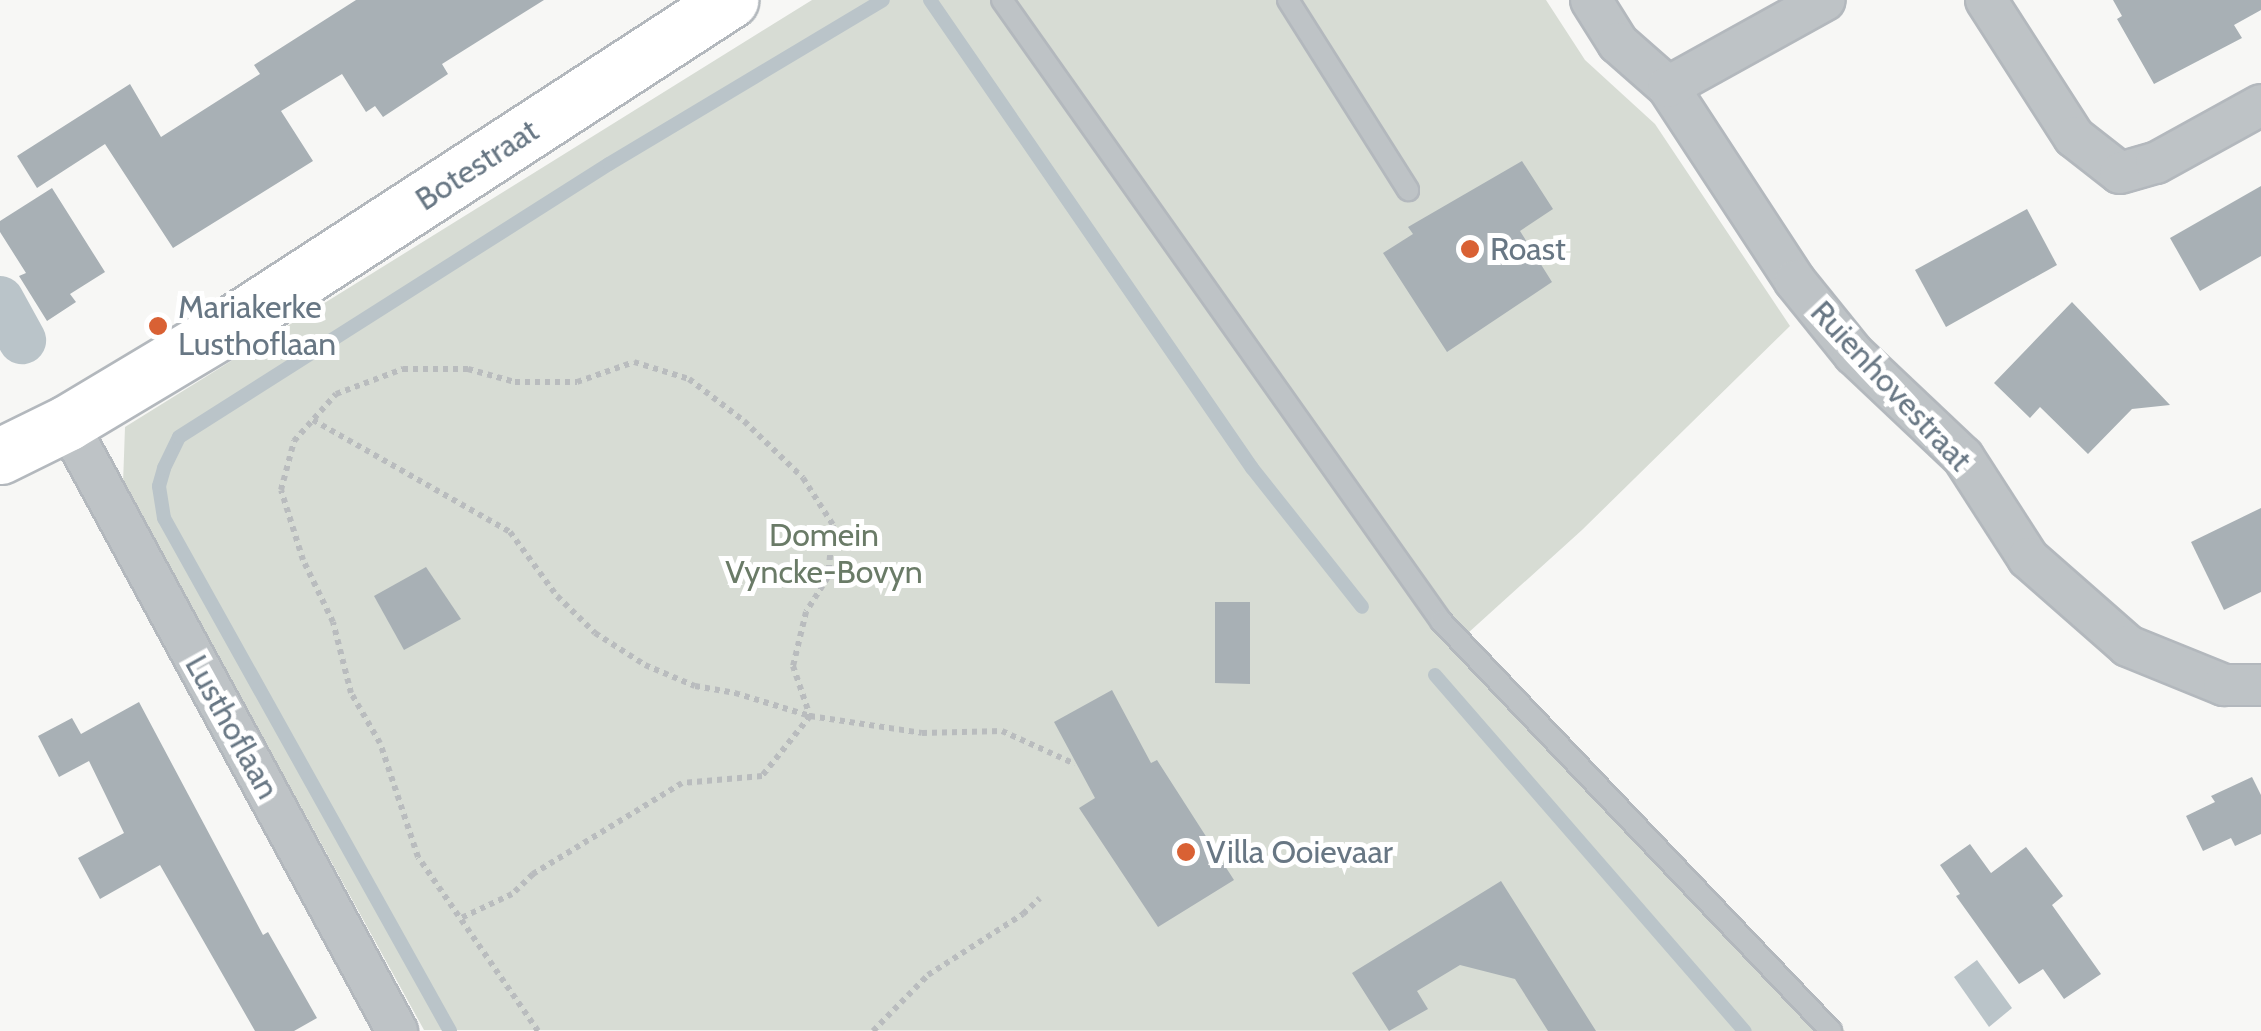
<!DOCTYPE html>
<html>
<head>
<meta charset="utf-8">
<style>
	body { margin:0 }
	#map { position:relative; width:2261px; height:1031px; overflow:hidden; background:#f7f7f5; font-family:Cabin,sans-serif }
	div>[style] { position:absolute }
	.green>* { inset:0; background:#d7dcd4 }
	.water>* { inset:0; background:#bac4c9 }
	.stream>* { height:14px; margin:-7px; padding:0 7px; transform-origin:7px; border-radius:7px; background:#bac4c9 }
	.canal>* { height:48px; margin:-24px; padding:0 24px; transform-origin:24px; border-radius:24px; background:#bac4c9 }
	.building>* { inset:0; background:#a8b0b5 }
	.path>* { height:6px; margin-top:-3px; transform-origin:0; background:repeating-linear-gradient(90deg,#b9bcbe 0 5px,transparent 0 10px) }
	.roads { filter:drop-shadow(2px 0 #b3b8bd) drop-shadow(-2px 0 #b3b8bd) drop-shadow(0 2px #b3b8bd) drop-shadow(0 -2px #b3b8bd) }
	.lane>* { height:20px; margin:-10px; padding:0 10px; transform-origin:10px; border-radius:10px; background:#bec3c6 }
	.street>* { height:40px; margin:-20px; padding:0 20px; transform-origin:20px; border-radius:20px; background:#bec3c6 }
	.secondary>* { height:55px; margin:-27.5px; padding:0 27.5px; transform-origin:27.5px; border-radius:27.5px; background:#fff }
	.dots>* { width:28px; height:28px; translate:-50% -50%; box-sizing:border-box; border:5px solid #fff; border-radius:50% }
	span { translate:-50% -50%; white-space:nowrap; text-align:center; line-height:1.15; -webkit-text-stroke:10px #fff; paint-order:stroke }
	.street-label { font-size:32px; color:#687784 }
	.poi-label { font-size:32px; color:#687784 }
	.left { translate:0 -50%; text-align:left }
	.park-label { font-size:32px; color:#6a7b67 }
</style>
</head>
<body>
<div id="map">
	<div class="green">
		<div style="clip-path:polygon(812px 0,1546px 0,1585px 60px,1655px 124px,1790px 326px,1582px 530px,1468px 633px,1845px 1031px,424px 1030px,123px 484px,125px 427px)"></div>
	</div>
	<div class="water">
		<div style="clip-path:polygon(1977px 960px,2012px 1008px,1989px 1027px,1954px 977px)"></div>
	</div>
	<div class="stream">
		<div style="left:930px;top:0;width:568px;rotate:55.47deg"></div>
		<div style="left:1252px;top:468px;width:177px;rotate:51.6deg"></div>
		<div style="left:1435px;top:675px;width:472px;rotate:49deg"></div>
		<div style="left:450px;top:1031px;width:587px;rotate:-119.14deg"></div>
		<div style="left:164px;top:518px;width:32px;rotate:-99deg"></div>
		<div style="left:159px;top:486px;width:19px;rotate:-74deg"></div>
		<div style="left:164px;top:468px;width:34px;rotate:-64deg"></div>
		<div style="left:179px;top:437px;width:509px;rotate:-32.41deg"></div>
		<div style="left:609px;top:164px;width:319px;rotate:-30.9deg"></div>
	</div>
	<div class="canal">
		<div style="left:0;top:300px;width:46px;rotate:61.2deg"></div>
	</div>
	<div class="building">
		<div style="clip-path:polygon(356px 0,544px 0,442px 64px,448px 74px,383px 117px,375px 106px,366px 112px,342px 74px,281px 111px,313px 161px,173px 248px,105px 144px,37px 188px,17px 156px,130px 84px,161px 137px,260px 74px,254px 65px)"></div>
		<div style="clip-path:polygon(2113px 0,2261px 0,2261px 10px,2234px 25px,2242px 38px,2154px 84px,2117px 19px,2122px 16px)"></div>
		<div style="clip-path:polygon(1522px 161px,1553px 209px,1520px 231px,1552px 282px,1447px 352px,1383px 253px,1413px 234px,1408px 227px)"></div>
		<div style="clip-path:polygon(2261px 186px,2261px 256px,2200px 291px,2170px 238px)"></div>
		<div style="clip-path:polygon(52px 188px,105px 272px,70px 294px,76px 302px,47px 321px,19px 276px,26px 273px,0 232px,0 221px)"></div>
		<div style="clip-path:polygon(2027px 209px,2057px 265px,1946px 327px,1915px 270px)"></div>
		<div style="clip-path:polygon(2072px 302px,2170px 405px,2132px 409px,2088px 454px,2040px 407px,2030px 418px,1994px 383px)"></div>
		<div style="clip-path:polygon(2261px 508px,2261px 592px,2224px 610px,2191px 542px)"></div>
		<div style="clip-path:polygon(426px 567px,461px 619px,404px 650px,374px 596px)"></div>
		<div style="clip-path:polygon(1215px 602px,1250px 602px,1250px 684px,1215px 683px)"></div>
		<div style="clip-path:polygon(1112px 690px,1151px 763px,1157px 760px,1234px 880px,1158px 927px,1079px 808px,1095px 798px,1054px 722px)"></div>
		<div style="clip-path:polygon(139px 702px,263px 935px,268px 932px,317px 1018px,294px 1031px,255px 1031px,160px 865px,100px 899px,78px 858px,124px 833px,89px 761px,59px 777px,38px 736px,72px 718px,81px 734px)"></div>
		<div style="clip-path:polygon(2252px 777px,2261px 795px,2261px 834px,2235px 846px,2231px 838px,2203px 851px,2186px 816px,2215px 802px,2211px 796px)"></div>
		<div style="clip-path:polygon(1970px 844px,1991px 873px,2026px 847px,2063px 896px,2052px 905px,2101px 974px,2064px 999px,2043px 969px,2019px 984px,1956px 896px,1960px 894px,1940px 865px)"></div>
		<div style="clip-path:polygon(1501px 881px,1596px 1031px,1548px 1031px,1515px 979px,1460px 965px,1417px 991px,1428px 1009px,1389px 1031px,1352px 973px)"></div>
	</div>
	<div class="path">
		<div style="left:313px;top:420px;width:227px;rotate:29.6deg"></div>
		<div style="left:510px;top:532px;width:79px;rotate:53.7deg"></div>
		<div style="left:557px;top:596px;width:53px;rotate:44.2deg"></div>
		<div style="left:595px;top:633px;width:59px;rotate:32.6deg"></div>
		<div style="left:645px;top:665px;width:54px;rotate:22.8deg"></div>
		<div style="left:695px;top:686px;width:41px;rotate:9.9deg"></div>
		<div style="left:735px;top:693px;width:78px;rotate:17deg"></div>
		<div style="left:810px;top:716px;width:77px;rotate:128.7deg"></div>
		<div style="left:762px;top:776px;width:80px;rotate:175deg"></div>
		<div style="left:682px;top:783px;width:175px;rotate:148.6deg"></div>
		<div style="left:533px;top:874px;width:29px;rotate:136deg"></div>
		<div style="left:512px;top:894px;width:56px;rotate:154.8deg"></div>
		<div style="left:538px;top:1031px;width:211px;rotate:-124.6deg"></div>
		<div style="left:418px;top:857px;width:120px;rotate:-108.4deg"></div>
		<div style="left:380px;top:743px;width:58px;rotate:-120.1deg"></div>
		<div style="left:351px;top:693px;width:73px;rotate:-104.2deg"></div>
		<div style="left:333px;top:622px;width:69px;rotate:-115.8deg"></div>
		<div style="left:303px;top:560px;width:73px;rotate:-107.4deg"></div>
		<div style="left:281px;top:490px;width:51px;rotate:-75.1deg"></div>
		<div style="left:294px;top:441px;width:63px;rotate:-48.2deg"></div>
		<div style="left:336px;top:394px;width:72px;rotate:-20.5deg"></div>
		<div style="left:403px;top:369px;width:65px"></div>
		<div style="left:468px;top:369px;width:49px;rotate:15.5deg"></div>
		<div style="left:515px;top:382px;width:62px"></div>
		<div style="left:577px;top:382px;width:60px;rotate:-19.3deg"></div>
		<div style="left:634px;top:362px;width:58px;rotate:17.2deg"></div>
		<div style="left:689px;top:379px;width:69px;rotate:37.4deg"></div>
		<div style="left:744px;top:421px;width:82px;rotate:44deg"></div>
		<div style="left:803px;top:478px;width:56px;rotate:57.4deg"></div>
		<div style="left:833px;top:525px;width:52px;rotate:95.5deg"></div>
		<div style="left:828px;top:577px;width:41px;rotate:122.2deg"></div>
		<div style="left:806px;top:612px;width:56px;rotate:103.5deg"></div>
		<div style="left:793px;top:666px;width:53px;rotate:71.2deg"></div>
		<div style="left:810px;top:716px;width:113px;rotate:8.6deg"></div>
		<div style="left:922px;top:733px;width:80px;rotate:-1.4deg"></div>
		<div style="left:1002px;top:731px;width:80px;rotate:24.3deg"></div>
		<div style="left:873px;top:1031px;width:78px;rotate:-45.5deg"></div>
		<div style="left:928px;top:975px;width:113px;rotate:-32.7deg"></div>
		<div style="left:1023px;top:914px;width:23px;rotate:-43deg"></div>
	</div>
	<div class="roads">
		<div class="lane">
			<div style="left:1002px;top:0;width:761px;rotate:54.74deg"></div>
			<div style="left:1441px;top:621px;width:566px;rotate:46.43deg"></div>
			<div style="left:1288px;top:0;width:225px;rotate:57.7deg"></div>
		</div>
		<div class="street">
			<div style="left:1591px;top:0;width:51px;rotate:57.9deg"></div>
			<div style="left:1618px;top:43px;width:67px;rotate:41.3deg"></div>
			<div style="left:1668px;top:87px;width:232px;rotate:56.8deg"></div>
			<div style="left:1795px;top:281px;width:94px;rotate:51.1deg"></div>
			<div style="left:1854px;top:354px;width:150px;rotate:43.4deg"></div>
			<div style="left:1963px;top:457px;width:120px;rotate:57.2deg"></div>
			<div style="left:2028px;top:558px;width:133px;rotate:41.3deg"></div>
			<div style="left:2128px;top:646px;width:104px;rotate:22.1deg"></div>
			<div style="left:2224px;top:685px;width:37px"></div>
			<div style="left:1986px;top:0;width:163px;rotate:57.3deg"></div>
			<div style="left:2074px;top:137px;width:58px;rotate:38deg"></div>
			<div style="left:2120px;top:173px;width:37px;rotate:-16deg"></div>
			<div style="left:2156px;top:163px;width:120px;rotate:-28.9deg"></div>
			<div style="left:1668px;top:87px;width:179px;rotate:-29deg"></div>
			<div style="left:67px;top:423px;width:692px;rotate:61.51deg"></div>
		</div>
		<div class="secondary">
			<div style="left:0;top:456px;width:75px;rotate:-26.2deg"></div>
			<div style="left:67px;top:423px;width:183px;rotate:-30.9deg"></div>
			<div style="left:224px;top:329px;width:604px;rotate:-33.03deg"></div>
		</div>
	</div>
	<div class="dots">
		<div style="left:1470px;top:249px;background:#d96134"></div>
		<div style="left:158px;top:326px;background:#d96134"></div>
		<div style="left:1186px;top:852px;background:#d96134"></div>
	</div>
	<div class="street-label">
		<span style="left:477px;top:165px;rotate:-33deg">Botestraat</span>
		<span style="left:1891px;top:386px;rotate:47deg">Ruienhovestraat</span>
		<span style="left:232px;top:727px;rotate:61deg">Lusthoflaan</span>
	</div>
	<div class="poi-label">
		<span class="left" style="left:1490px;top:249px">Roast</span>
		<span class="left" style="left:178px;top:326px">Mariakerke<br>Lusthoflaan</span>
		<span class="left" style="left:1206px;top:852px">Villa Ooievaar</span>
	</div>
	<div class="park-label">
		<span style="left:824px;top:554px">Domein<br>Vyncke-Bovyn</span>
	</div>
</div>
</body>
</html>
